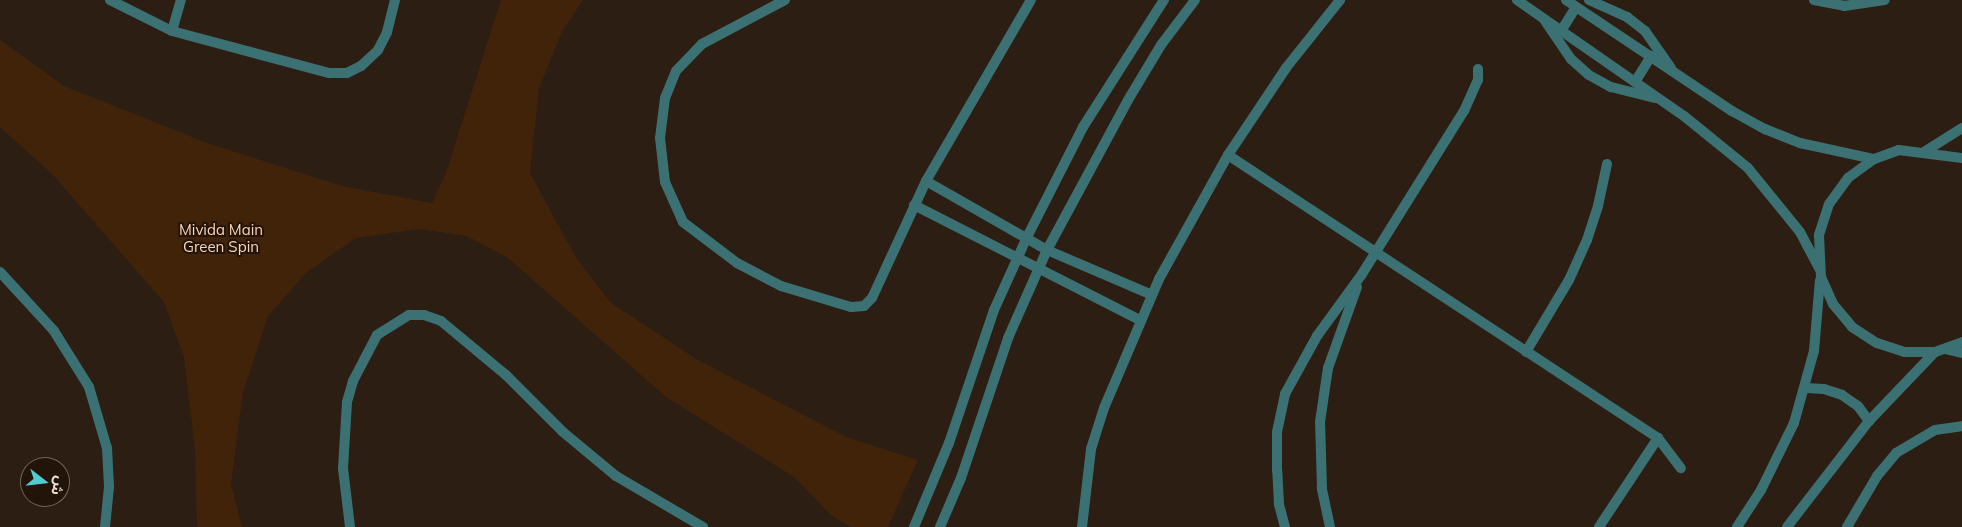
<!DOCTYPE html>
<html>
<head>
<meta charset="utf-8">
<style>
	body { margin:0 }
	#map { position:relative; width:1962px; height:527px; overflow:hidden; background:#2c1e12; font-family:Mulish,"Noto Sans Arabic",sans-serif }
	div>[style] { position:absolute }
	.green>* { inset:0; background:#402309 }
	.minor>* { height:10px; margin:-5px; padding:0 5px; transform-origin:5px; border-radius:5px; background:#3c7174 }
	.tertiary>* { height:10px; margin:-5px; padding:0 5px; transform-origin:5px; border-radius:5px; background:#3c7174 }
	span { translate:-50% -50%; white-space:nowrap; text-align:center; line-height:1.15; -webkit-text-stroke:4px #221409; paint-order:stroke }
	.park-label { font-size:15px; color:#fcd3b3 }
	.north { position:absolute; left:20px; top:457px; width:50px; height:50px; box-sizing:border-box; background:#221409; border:1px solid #72655b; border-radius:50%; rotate:106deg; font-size:14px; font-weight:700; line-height:20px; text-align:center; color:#e9dfd7 }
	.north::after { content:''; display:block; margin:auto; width:18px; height:22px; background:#51ccd2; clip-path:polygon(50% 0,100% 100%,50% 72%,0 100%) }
</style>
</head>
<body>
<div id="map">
	<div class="green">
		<div style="clip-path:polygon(501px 0,583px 0,562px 32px,539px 88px,530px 173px,575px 256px,610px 302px,696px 359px,846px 437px,918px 460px,888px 527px,851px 527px,831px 515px,794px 477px,666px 397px,508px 258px,467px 236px,420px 229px,356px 238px,306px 273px,268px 316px,243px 393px,231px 484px,242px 527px,197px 527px,195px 450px,184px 357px,164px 302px,53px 175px,0 127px,0 40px,64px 86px,207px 143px,342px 186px,432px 203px,445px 176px)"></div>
	</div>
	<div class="minor">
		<div style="left:110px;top:0;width:69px;rotate:26.6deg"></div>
		<div style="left:172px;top:31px;width:163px;rotate:15deg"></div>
		<div style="left:329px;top:73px;width:18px"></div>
		<div style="left:347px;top:73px;width:16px;rotate:-27deg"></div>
		<div style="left:361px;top:66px;width:23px;rotate:-43deg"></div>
		<div style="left:378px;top:50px;width:20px;rotate:-63deg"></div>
		<div style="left:387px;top:32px;width:33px;rotate:-76deg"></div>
		<div style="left:785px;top:0;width:94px;rotate:152.1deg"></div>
		<div style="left:702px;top:44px;width:37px;rotate:134deg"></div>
		<div style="left:676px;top:71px;width:29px;rotate:112deg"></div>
		<div style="left:665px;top:98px;width:40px;rotate:97.1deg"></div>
		<div style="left:660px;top:138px;width:44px;rotate:83.5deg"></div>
		<div style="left:665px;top:182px;width:44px;rotate:65.8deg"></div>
		<div style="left:683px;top:222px;width:68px;rotate:37.2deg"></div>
		<div style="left:737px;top:263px;width:50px;rotate:27.6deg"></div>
		<div style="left:781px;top:286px;width:73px;rotate:16.7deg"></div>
		<div style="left:851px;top:307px;width:13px;rotate:-4deg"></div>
		<div style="left:864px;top:306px;width:11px;rotate:-45deg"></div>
		<div style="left:872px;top:298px;width:129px;rotate:-65.2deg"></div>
		<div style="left:926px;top:181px;width:209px;rotate:-59.9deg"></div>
		<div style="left:1814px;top:0;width:31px;rotate:11deg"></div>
		<div style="left:1844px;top:6px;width:41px;rotate:-8.3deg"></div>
		<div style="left:172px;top:31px;width:32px;rotate:-74deg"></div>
		<div style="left:1228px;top:155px;width:515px;rotate:33.35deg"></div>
		<div style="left:1658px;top:438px;width:38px;rotate:53deg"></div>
		<div style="left:926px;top:181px;width:139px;rotate:29.7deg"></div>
		<div style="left:1047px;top:250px;width:114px;rotate:23.2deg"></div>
		<div style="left:914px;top:205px;width:254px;rotate:27deg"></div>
		<div style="left:0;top:272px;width:80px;rotate:47.5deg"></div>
		<div style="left:54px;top:331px;width:66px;rotate:58deg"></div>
		<div style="left:89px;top:387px;width:64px;rotate:73.6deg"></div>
		<div style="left:107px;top:448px;width:39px;rotate:87deg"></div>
		<div style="left:109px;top:487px;width:40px;rotate:95.7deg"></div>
		<div style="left:1526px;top:352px;width:84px;rotate:-59.2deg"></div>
		<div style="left:1569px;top:280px;width:44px;rotate:-65.8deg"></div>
		<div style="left:1587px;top:240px;width:36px;rotate:-72deg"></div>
		<div style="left:1598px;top:206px;width:43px;rotate:-77.9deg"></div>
		<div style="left:350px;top:527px;width:59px;rotate:-96.8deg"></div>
		<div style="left:343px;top:468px;width:66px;rotate:-86.5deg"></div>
		<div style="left:347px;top:402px;width:22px;rotate:-74deg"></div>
		<div style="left:353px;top:381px;width:52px;rotate:-62.4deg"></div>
		<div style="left:377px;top:335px;width:38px;rotate:-32deg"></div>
		<div style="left:409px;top:315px;width:15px"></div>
		<div style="left:424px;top:315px;width:18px;rotate:19deg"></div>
		<div style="left:441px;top:321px;width:85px;rotate:39.7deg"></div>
		<div style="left:506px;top:375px;width:81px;rotate:45deg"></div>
		<div style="left:563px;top:432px;width:69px;rotate:39.7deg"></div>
		<div style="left:616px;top:476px;width:101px;rotate:30.4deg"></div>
		<div style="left:1082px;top:527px;width:79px;rotate:-83.4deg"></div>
		<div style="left:1091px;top:449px;width:43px;rotate:-72.4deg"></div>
		<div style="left:1104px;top:408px;width:140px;rotate:-66.9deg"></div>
		<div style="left:1159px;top:279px;width:142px;rotate:-60.9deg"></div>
		<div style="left:1228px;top:155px;width:105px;rotate:-56.3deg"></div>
		<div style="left:1286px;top:68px;width:87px;rotate:-51.5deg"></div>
		<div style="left:1285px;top:527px;width:24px;rotate:-105deg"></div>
		<div style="left:1279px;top:504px;width:33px;rotate:-93deg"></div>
		<div style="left:1277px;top:471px;width:39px;rotate:-90deg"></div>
		<div style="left:1277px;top:432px;width:39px;rotate:-78deg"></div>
		<div style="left:1285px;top:394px;width:66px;rotate:-61.1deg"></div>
		<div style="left:1317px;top:336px;width:77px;rotate:-54deg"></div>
		<div style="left:1362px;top:274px;width:192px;rotate:-58deg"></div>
		<div style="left:1464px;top:111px;width:34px;rotate:-66deg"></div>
		<div style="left:1478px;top:80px;width:11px;rotate:-90deg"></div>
		<div style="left:1330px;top:527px;width:40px;rotate:-102deg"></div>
		<div style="left:1322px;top:488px;width:66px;rotate:-91.7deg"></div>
		<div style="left:1320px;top:422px;width:55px;rotate:-81.6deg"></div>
		<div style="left:1328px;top:368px;width:86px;rotate:-70.3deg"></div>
		<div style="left:1599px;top:527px;width:107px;rotate:-56.5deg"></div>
		<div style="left:1847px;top:527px;width:59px;rotate:-59.5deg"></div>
		<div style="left:1877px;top:476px;width:30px;rotate:-50deg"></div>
		<div style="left:1896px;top:453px;width:45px;rotate:-30.5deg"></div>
		<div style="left:1935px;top:430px;width:27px;rotate:-8deg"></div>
	</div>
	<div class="tertiary">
		<div style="left:1517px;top:0;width:203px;rotate:34.8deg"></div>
		<div style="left:1684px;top:116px;width:82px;rotate:39.1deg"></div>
		<div style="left:1748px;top:168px;width:82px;rotate:50.9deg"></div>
		<div style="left:1800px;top:232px;width:41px;rotate:62.2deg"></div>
		<div style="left:1566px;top:0;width:200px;rotate:33.8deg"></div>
		<div style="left:1732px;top:111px;width:38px;rotate:29deg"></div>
		<div style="left:1765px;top:129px;width:38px;rotate:22deg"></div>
		<div style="left:1800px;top:143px;width:76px;rotate:12.2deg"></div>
		<div style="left:1589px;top:0;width:42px;rotate:24.1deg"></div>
		<div style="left:1627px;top:17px;width:23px;rotate:38deg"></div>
		<div style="left:1645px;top:31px;width:45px;rotate:54.9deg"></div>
		<div style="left:1545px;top:21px;width:46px;rotate:55.6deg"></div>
		<div style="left:1571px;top:59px;width:24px;rotate:42deg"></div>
		<div style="left:1589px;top:75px;width:25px;rotate:29deg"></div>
		<div style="left:1611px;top:87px;width:45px;rotate:14deg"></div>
		<div style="left:1561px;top:31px;width:28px;rotate:-58deg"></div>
		<div style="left:1635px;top:82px;width:31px;rotate:-58deg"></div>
		<div style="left:1924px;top:152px;width:45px;rotate:-32.3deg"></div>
		<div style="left:1962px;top:158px;width:64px;rotate:-172.8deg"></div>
		<div style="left:1899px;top:150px;width:27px;rotate:160deg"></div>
		<div style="left:1874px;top:159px;width:32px;rotate:144deg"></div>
		<div style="left:1848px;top:178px;width:32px;rotate:126deg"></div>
		<div style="left:1829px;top:204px;width:33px;rotate:108deg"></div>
		<div style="left:1819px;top:235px;width:42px;rotate:87.3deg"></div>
		<div style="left:1821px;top:277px;width:30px;rotate:66deg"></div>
		<div style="left:1833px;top:304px;width:30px;rotate:50deg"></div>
		<div style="left:1852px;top:327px;width:30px;rotate:33deg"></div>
		<div style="left:1877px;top:343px;width:29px;rotate:18deg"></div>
		<div style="left:1905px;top:352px;width:30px"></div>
		<div style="left:1935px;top:352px;width:29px;rotate:-20deg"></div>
		<div style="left:1945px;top:349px;width:17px;rotate:13deg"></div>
		<div style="left:1806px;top:388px;width:18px;rotate:3deg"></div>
		<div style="left:1824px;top:389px;width:19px;rotate:18deg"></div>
		<div style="left:1842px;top:395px;width:19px;rotate:35deg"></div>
		<div style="left:1858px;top:406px;width:19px;rotate:54deg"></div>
		<div style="left:914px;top:527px;width:91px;rotate:-67.4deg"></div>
		<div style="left:949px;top:443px;width:140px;rotate:-71.3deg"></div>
		<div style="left:994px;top:310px;width:78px;rotate:-65.7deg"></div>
		<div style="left:1026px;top:239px;width:126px;rotate:-63deg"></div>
		<div style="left:1083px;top:127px;width:151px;rotate:-57.5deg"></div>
		<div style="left:940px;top:527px;width:53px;rotate:-66.8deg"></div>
		<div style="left:961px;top:478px;width:148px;rotate:-71.4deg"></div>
		<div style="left:1008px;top:338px;width:96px;rotate:-66.1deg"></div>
		<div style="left:1047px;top:250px;width:170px;rotate:-61.6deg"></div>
		<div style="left:1128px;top:100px;width:64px;rotate:-59deg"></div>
		<div style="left:1161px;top:45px;width:56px;rotate:-52.9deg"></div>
		<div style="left:1737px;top:527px;width:44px;rotate:-57deg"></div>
		<div style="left:1761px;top:490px;width:75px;rotate:-63.8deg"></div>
		<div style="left:1794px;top:423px;width:75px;rotate:-74.5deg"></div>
		<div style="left:1814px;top:351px;width:71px;rotate:-85.2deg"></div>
		<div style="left:1787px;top:527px;width:134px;rotate:-52.3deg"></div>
		<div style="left:1869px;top:421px;width:95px;rotate:-46.3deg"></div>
	</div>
	<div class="park-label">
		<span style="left:221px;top:238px">Mivida Main<br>Green Spin</span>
	</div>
	<div class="north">ش</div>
</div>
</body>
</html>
